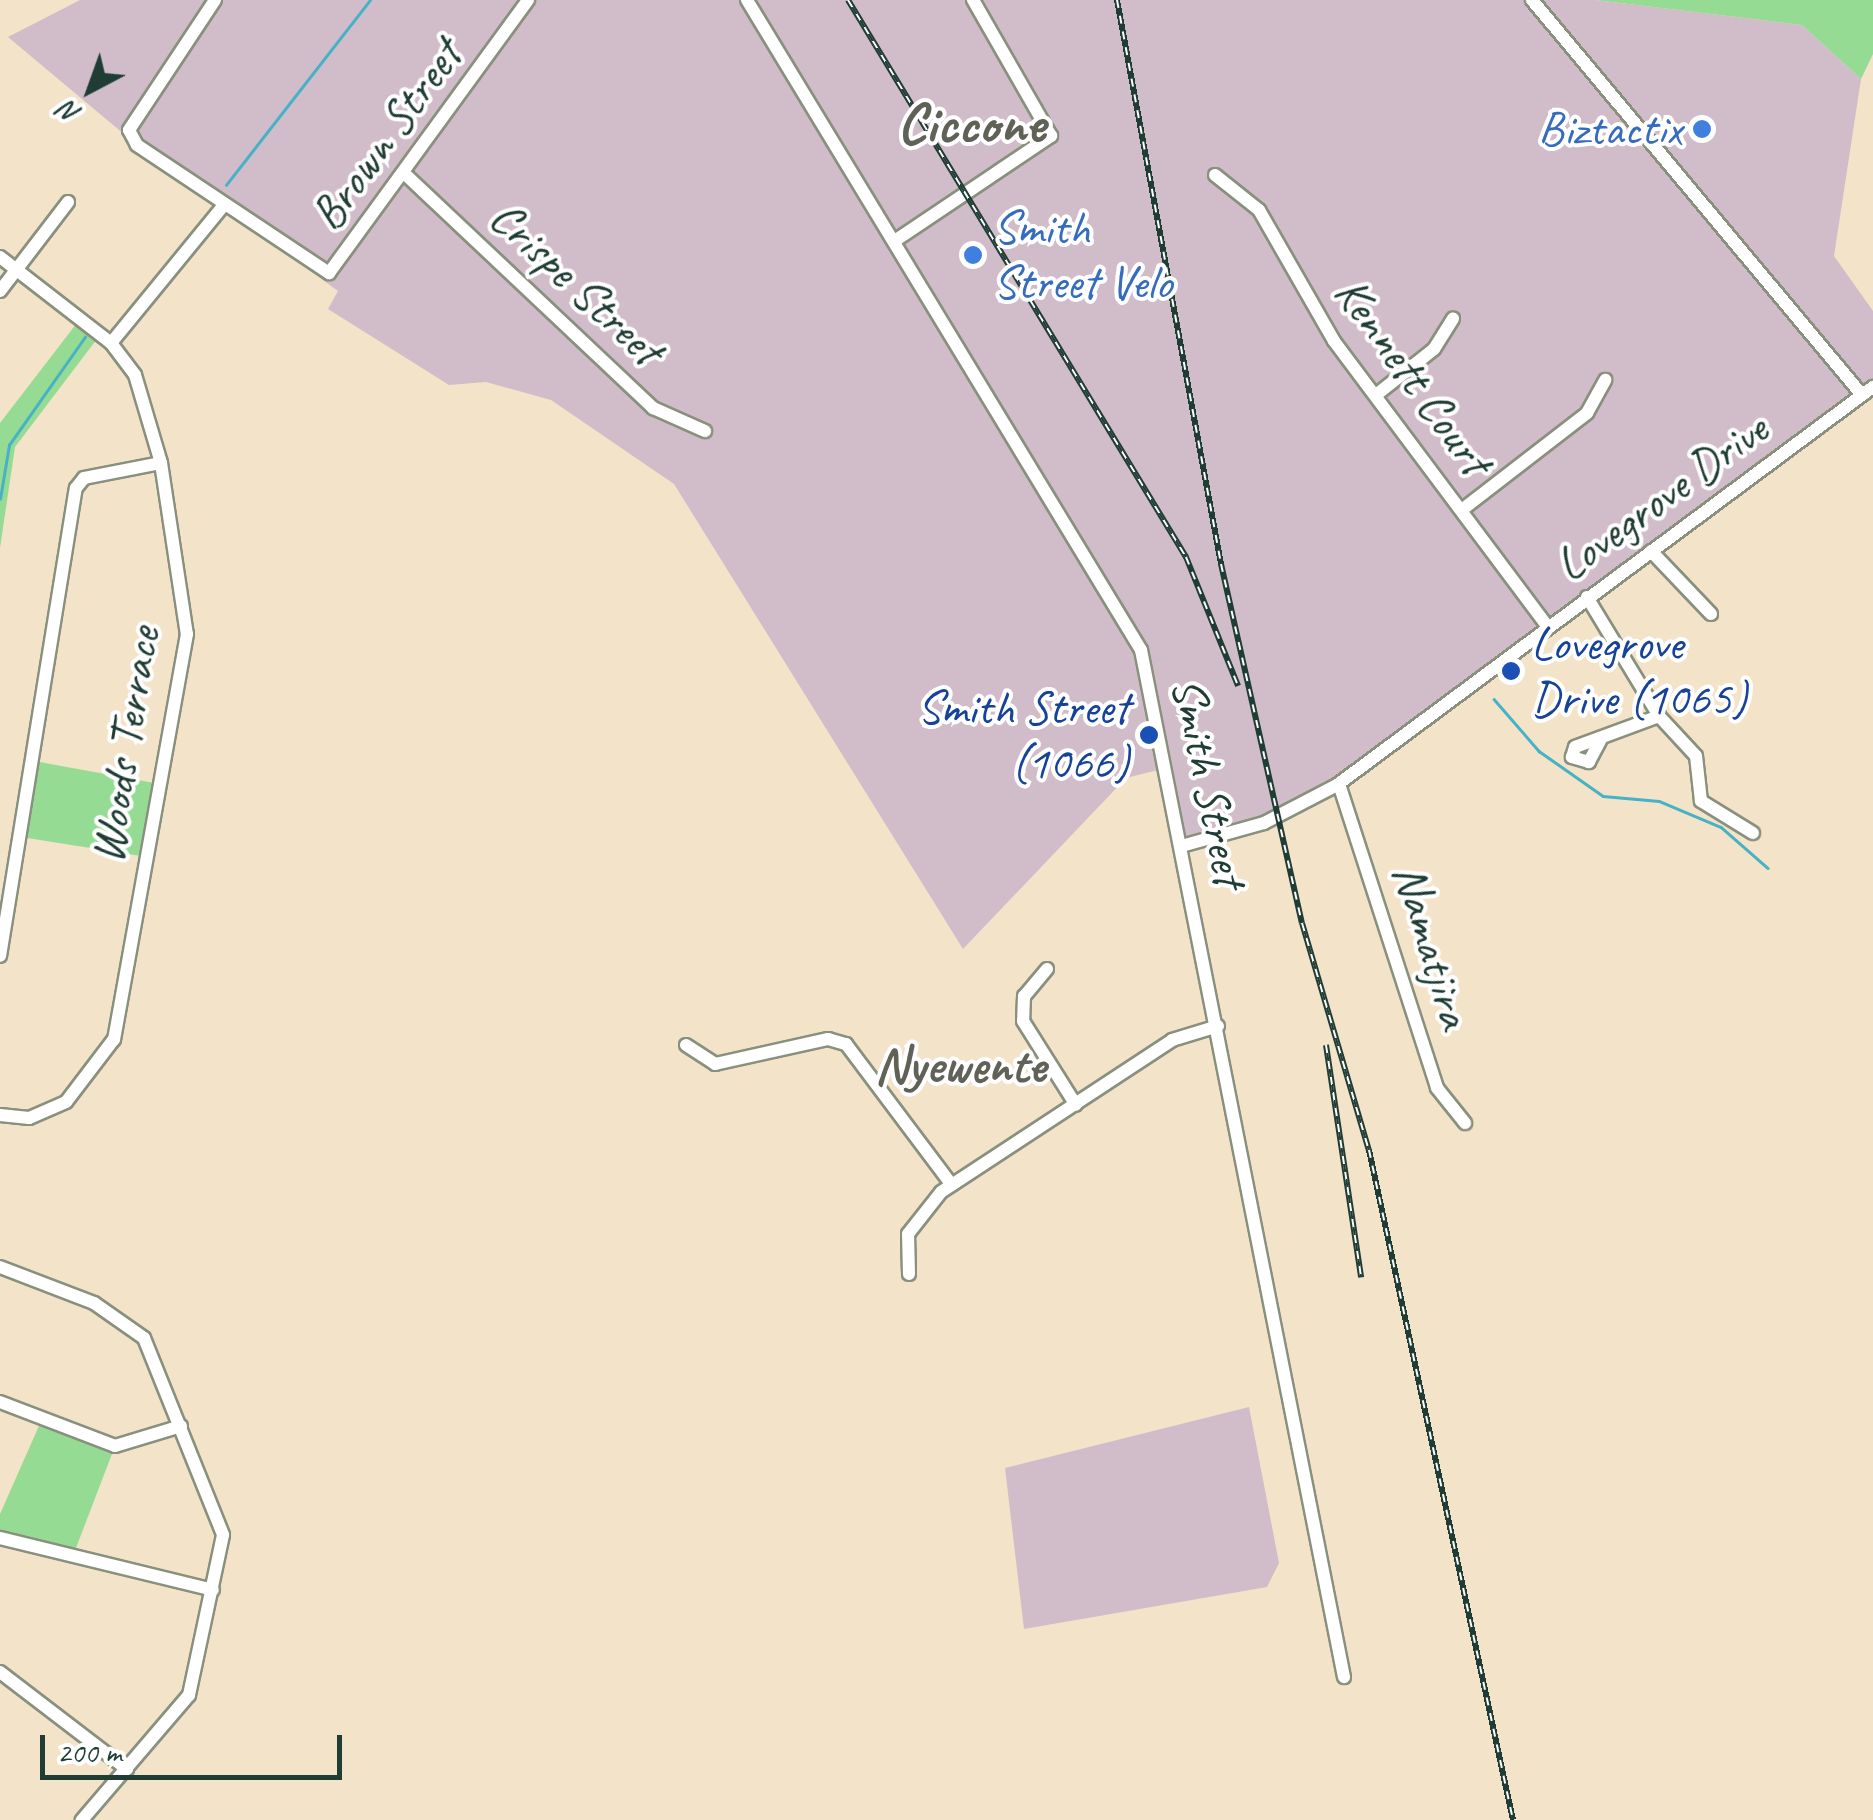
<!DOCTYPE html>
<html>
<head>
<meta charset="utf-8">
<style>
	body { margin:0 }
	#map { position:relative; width:1873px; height:1820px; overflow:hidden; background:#f3e3c9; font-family:Caveat,sans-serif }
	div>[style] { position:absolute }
	.industrial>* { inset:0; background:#d1bdc9 }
	.green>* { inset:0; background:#96db94 }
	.stream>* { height:2.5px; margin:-1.25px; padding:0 1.25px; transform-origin:1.25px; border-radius:1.25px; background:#47b2c5 }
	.roads { filter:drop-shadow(2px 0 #89907e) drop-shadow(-2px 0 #89907e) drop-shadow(0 2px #89907e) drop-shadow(0 -2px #89907e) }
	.minor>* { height:12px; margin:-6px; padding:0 6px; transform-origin:6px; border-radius:6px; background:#fff }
	.rail>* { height:6px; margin-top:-3px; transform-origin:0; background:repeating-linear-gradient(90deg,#fff 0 8px,#1f3d34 0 16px); box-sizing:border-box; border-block:2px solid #1f3d34 }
	.dots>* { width:28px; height:28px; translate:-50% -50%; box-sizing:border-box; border:5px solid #fff; border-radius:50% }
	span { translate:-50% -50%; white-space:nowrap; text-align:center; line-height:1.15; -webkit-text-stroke:8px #fff; paint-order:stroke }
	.shop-label { font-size:48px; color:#366cbe }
	.right { translate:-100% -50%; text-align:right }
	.left { translate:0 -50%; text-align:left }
	.street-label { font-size:48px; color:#1f3d34 }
	.transit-label { font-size:48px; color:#164399 }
	.quarter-label { font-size:52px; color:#606258; font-weight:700 }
	.district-label { font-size:58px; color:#606258; font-weight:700 }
	.north { position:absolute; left:40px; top:40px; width:100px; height:100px; -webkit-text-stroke:8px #fff; paint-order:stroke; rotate:221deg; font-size:28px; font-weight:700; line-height:40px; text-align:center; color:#1f3d34 }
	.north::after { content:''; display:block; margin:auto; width:35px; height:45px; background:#1f3d34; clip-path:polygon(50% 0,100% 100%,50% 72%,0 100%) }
	.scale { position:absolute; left:40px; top:1735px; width:302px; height:45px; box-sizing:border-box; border:5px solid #1f3d34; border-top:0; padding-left:12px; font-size:30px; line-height:35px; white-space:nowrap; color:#1f3d34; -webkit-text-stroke:8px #fff; paint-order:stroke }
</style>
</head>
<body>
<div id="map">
	<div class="industrial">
		<div style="clip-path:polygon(80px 0,1595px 0,1802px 25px,1861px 79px,1834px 256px,1873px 311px,1873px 387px,1316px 798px,1185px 845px,1170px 767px,1126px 778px,963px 949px,674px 484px,551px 400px,486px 382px,449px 385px,328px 309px,338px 291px,137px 145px,8px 37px)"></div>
		<div style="clip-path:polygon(1249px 1407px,1279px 1563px,1267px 1587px,1024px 1629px,1005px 1468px)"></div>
	</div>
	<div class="green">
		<div style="clip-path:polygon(1595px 0,1873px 0,1873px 54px,1861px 79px,1802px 25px)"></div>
		<div style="clip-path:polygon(80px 319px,100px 335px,15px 447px,0 548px,0 423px)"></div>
		<div style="clip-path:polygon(34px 761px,160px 784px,147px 857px,21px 837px)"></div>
		<div style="clip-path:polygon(42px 1419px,115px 1446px,71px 1561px,0 1538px,0 1514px)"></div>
	</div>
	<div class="stream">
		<div style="left:226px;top:185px;width:234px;rotate:-52.1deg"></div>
		<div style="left:0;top:499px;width:55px;rotate:-80.5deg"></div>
		<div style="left:9px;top:445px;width:132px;rotate:-54.9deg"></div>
		<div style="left:1494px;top:699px;width:69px;rotate:49.1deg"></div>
		<div style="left:1539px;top:751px;width:78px;rotate:35.1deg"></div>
		<div style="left:1603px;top:796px;width:56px;rotate:5.1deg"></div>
		<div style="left:1659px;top:801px;width:67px;rotate:22.8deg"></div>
		<div style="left:1721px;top:827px;width:62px;rotate:41.1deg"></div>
	</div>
	<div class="roads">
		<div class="minor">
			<div style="left:215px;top:0;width:156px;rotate:123.5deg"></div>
			<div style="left:129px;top:130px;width:17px;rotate:62deg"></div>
			<div style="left:137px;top:145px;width:231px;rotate:33.7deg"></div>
			<div style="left:329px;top:273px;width:338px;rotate:-53.9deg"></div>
			<div style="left:747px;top:0;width:760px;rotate:58.78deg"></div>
			<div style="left:1141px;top:650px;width:1047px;rotate:78.82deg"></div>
			<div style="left:1532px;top:0;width:515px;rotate:50.12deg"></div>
			<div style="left:406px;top:175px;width:340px;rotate:43.3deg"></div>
			<div style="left:653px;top:408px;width:57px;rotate:23.9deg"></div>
			<div style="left:1215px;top:175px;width:56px;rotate:38.5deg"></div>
			<div style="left:1259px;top:210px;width:151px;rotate:60.2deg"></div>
			<div style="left:1334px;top:341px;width:357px;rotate:53.2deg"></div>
			<div style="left:896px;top:240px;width:187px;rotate:-33.9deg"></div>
			<div style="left:1051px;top:136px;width:157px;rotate:-119.8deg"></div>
			<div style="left:0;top:257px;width:140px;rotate:37.8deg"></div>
			<div style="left:111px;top:343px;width:40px;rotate:53deg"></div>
			<div style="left:135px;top:375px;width:92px;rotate:73.5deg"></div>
			<div style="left:161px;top:463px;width:173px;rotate:81.4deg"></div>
			<div style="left:187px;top:634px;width:412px;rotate:100.2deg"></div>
			<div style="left:114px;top:1039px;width:79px;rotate:127.3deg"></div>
			<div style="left:66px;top:1102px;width:40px;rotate:156.6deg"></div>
			<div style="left:29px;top:1118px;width:29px;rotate:-174deg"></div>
			<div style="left:0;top:291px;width:112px;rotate:-52.6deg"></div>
			<div style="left:111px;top:343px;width:177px;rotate:-50.7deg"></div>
			<div style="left:1376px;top:395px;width:74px;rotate:-38.4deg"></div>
			<div style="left:1434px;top:349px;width:36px;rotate:-58deg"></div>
			<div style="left:1463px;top:509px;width:157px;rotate:-37.7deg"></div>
			<div style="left:1587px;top:413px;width:38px;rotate:-61deg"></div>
			<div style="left:1651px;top:551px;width:87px;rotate:46.4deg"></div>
			<div style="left:1587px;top:597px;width:139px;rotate:58.8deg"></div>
			<div style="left:1659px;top:716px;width:54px;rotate:47.2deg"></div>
			<div style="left:1696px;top:756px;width:45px;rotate:83.7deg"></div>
			<div style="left:1701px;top:801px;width:61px;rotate:31.6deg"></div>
			<div style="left:1600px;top:741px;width:24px;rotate:118deg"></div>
			<div style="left:1589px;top:762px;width:18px;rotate:-164deg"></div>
			<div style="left:1572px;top:757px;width:10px;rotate:-73deg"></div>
			<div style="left:1575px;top:747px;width:90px;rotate:-20.3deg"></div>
			<div style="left:1339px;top:784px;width:319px;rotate:72.1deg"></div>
			<div style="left:1437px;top:1088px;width:45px;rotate:51.3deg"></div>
			<div style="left:1185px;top:845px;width:82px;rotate:-15.6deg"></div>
			<div style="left:1264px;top:823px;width:82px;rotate:-27.5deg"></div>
			<div style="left:1337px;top:785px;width:668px;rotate:-36.6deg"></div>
			<div style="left:0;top:956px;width:474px;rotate:-80.8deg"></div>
			<div style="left:76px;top:488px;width:13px;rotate:-51deg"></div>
			<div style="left:84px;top:478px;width:78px;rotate:-11deg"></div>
			<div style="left:1047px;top:969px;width:35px;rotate:130deg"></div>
			<div style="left:1024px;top:996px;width:25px;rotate:92deg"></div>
			<div style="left:1023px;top:1021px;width:99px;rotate:57.8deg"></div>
			<div style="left:686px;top:1045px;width:35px;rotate:33deg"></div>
			<div style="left:715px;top:1064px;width:116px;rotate:-12.5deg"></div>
			<div style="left:828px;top:1039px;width:19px;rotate:16deg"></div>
			<div style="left:846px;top:1044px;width:176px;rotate:53.1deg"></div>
			<div style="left:0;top:1267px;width:101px;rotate:21deg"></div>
			<div style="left:94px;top:1303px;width:61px;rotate:35deg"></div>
			<div style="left:144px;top:1338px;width:212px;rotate:68.1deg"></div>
			<div style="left:223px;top:1535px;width:164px;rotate:102deg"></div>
			<div style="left:189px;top:1695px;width:165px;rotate:130.6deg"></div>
			<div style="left:909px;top:1274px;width:40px;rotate:-91.4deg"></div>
			<div style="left:908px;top:1234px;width:53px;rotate:-51.8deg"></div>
			<div style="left:941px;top:1192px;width:277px;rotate:-33.3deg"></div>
			<div style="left:1172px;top:1040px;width:48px;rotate:-16.9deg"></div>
			<div style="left:0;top:1402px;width:123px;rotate:20.9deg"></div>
			<div style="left:115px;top:1446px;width:69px;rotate:-16.9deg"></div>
			<div style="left:0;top:1538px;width:219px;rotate:13.7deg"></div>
			<div style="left:0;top:1672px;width:160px;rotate:37.4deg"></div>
		</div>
	</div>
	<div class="rail">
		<div style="left:848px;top:0;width:652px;rotate:58.75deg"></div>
		<div style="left:1186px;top:557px;width:139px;rotate:68deg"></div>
		<div style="left:1117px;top:0;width:574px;rotate:79.55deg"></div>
		<div style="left:1221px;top:564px;width:368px;rotate:77.3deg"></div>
		<div style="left:1302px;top:923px;width:237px;rotate:73.6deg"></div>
		<div style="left:1369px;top:1150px;width:685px;rotate:77.87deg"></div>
		<div style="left:1326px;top:1045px;width:235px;rotate:81.4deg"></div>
	</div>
	<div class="dots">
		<div style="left:1702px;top:129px;background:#3f7fe0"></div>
		<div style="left:973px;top:255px;background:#3f7fe0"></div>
		<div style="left:1511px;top:671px;background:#1a4fb4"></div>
		<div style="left:1149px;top:735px;background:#1a4fb4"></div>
	</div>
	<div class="shop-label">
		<span class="right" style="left:1682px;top:129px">Biztactix</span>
		<span class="left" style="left:993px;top:255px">Smith<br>Street Velo</span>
	</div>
	<div class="street-label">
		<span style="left:386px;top:135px;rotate:-54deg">Brown Street</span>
		<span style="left:576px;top:283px;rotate:43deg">Crispe Street</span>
		<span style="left:1413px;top:376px;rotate:54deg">Kennett Court</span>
		<span style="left:1661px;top:497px;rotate:-36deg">Lovegrove Drive</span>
		<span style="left:125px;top:745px;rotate:-81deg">Woods Terrace</span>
		<span style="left:1209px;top:782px;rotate:78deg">Smith Street</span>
		<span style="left:1432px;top:946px;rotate:73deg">Namatjira</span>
	</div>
	<div class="transit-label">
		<span class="left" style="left:1531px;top:671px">Lovegrove<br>Drive (1065)</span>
		<span class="right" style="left:1129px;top:735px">Smith Street<br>(1066)</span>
	</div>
	<div class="quarter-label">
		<span style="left:960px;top:1066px">Nyewente</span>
	</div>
	<div class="district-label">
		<span style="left:971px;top:123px">Ciccone</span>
	</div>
	<div class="north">N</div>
	<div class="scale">200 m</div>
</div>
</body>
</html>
